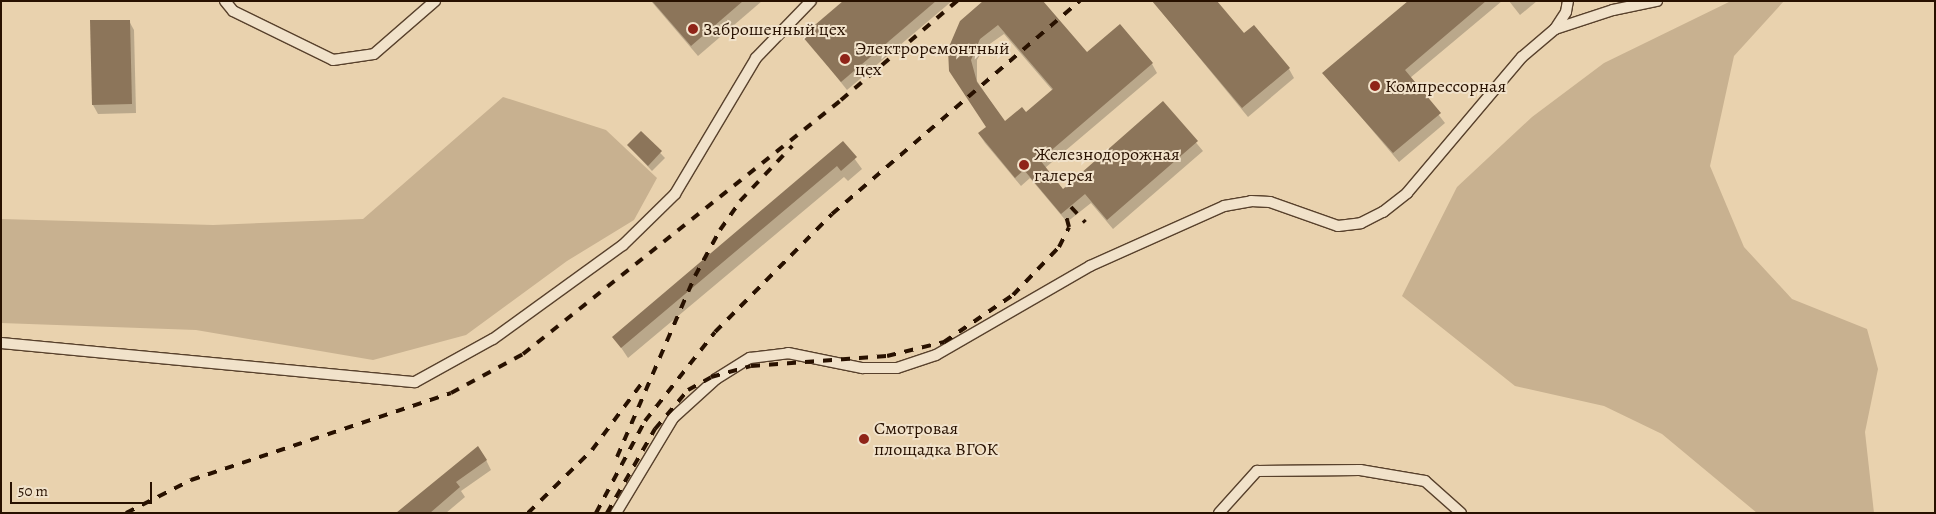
<!DOCTYPE html>
<html>
<head>
<meta charset="utf-8">
<style>
	body { margin:0 }
	#map { position:relative; width:1936px; height:514px; overflow:hidden; background:#e9d2ae; font-family:Alegreya,serif }
	div>[style] { position:absolute }
	.green>* { inset:0; background:#c8b190 }
	.shadow>* { inset:0; background:#0003 }
	.building>* { inset:0; background:#8c755a }
	.roads { filter:drop-shadow(1px 0 #58412c) drop-shadow(-1px 0 #58412c) drop-shadow(0 1px #58412c) drop-shadow(0 -1px #58412c) }
	.lane>* { height:10px; margin:-5px; padding:0 5px; transform-origin:5px; border-radius:5px; background:#f1e2ca }
	.rail>* { height:4px; margin-top:-2px; transform-origin:0; background:repeating-linear-gradient(90deg,#281100 0 9px,transparent 0 18px) }
	.dots>* { width:14px; height:14px; translate:-50% -50%; box-sizing:border-box; border:2px solid #f1e2ca; border-radius:50% }
	span { translate:-50% -50%; white-space:nowrap; text-align:center; line-height:1.15; -webkit-text-stroke:4px #f1e2ca; paint-order:stroke }
	.poi-label { font-size:18px; color:#281100 }
	.left { translate:0 -50%; text-align:left }
	.frame { position:absolute; inset:0; border:2px solid #281100; pointer-events:none }
	.scale { position:absolute; left:10px; top:482px; width:142px; height:22px; box-sizing:border-box; border:2px solid #281100; border-top:0; padding-left:6px; font-size:15px; line-height:18px; white-space:nowrap; color:#281100; -webkit-text-stroke:4px #f1e2ca; paint-order:stroke }
</style>
</head>
<body>
<div id="map">
	<div class="green">
		<div style="clip-path:polygon(1731px 1px,1784px 1px,1734px 56px,1710px 166px,1744px 247px,1792px 299px,1867px 329px,1878px 369px,1865px 432px,1874px 513px,1757px 513px,1662px 434px,1604px 406px,1515px 386px,1402px 296px,1457px 187px,1532px 117px,1604px 63px)"></div>
		<div style="clip-path:polygon(503px 97px,606px 130px,657px 178px,634px 220px,567px 261px,466px 335px,373px 360px,196px 330px,1px 323px,1px 219px,213px 225px,363px 219px)"></div>
	</div>
	<div class="shadow">
		<div style="clip-path:polygon(651px 1px,762px 1px,698px 56px)"></div>
		<div style="clip-path:polygon(845px 1px,952px 1px,847px 90px,804px 36px)"></div>
		<div style="clip-path:polygon(evenodd,985px 1px,1087px 54px,1152px 64px,1157px 73px,1045px 168px,1063px 190px,1163px 103px,1203px 151px,1113px 229px,1091px 203px,1067px 222px,1030px 178px,1021px 186px,985px 143px,979px 134px,987px 127px,956px 80px,985px 1px,1004px 34px,1053px 91px,1026px 114px,1005px 123px,977px 81px,977px 60px,984px 48px,1004px 34px)"></div>
		<div style="clip-path:polygon(1410px 1px,1502px 1px,1410px 78px,1445px 123px,1399px 162px,1324px 73px)"></div>
		<div style="clip-path:polygon(1509px 1px,1537px 1px,1520px 15px)"></div>
		<div style="clip-path:polygon(1156px 5px,1244px 35px,1289px 69px,1294px 78px,1248px 117px)"></div>
		<div style="clip-path:polygon(129px 21px,134px 30px,136px 113px,98px 114px,93px 105px)"></div>
		<div style="clip-path:polygon(641px 133px,665px 158px,652px 171px,628px 145px)"></div>
		<div style="clip-path:polygon(843px 143px,862px 169px,848px 181px,844px 177px,628px 358px,614px 337px)"></div>
		<div style="clip-path:polygon(486px 460px,491px 470px,461px 491px,465px 497px,446px 513px,398px 513px)"></div>
	</div>
	<div class="building">
		<div style="clip-path:polygon(652px 1px,743px 1px,691px 46px)"></div>
		<div style="clip-path:polygon(843px 1px,936px 1px,841px 82px,802px 36px)"></div>
		<div style="clip-path:polygon(evenodd,983px 1px,1043px 1px,1087px 52px,1120px 24px,1153px 63px,1040px 160px,1063px 189px,1163px 101px,1198px 141px,1107px 220px,1085px 194px,1061px 214px,1024px 170px,1015px 178px,978px 133px,986px 127px,949px 71px,948px 49px,960px 21px,983px 1px,998px 25px,1053px 89px,1026px 112px,1022px 107px,1005px 121px,977px 82px,971px 60px,980px 39px,998px 25px)"></div>
		<div style="clip-path:polygon(1152px 1px,1217px 1px,1244px 33px,1254px 25px,1290px 68px,1242px 108px)"></div>
		<div style="clip-path:polygon(1408px 1px,1486px 1px,1405px 70px,1441px 113px,1393px 153px,1322px 73px)"></div>
		<div style="clip-path:polygon(90px 20px,130px 20px,132px 104px,92px 105px)"></div>
		<div style="clip-path:polygon(641px 131px,662px 151px,648px 166px,627px 145px)"></div>
		<div style="clip-path:polygon(843px 141px,857px 157px,841px 171px,837px 166px,621px 348px,612px 337px)"></div>
		<div style="clip-path:polygon(478px 446px,487px 460px,456px 482px,460px 487px,430px 513px,396px 513px)"></div>
	</div>
	<div class="roads">
		<div class="lane">
			<div style="left:225px;top:1px;width:13px;rotate:51deg"></div>
			<div style="left:233px;top:11px;width:111px;rotate:26.1deg"></div>
			<div style="left:333px;top:60px;width:41px;rotate:-8.3deg"></div>
			<div style="left:374px;top:54px;width:81px;rotate:-41deg"></div>
			<div style="left:1555px;top:29px;width:61px;rotate:-18.1deg"></div>
			<div style="left:1613px;top:10px;width:45px;rotate:-11.6deg"></div>
			<div style="left:1px;top:343px;width:416px;rotate:5.4deg"></div>
			<div style="left:415px;top:382px;width:89px;rotate:-28.9deg"></div>
			<div style="left:493px;top:339px;width:160px;rotate:-35.9deg"></div>
			<div style="left:623px;top:245px;width:73px;rotate:-44.4deg"></div>
			<div style="left:675px;top:194px;width:158px;rotate:-59.2deg"></div>
			<div style="left:756px;top:58px;width:79px;rotate:-46deg"></div>
			<div style="left:616px;top:513px;width:111px;rotate:-59deg"></div>
			<div style="left:673px;top:418px;width:58px;rotate:-42.2deg"></div>
			<div style="left:716px;top:379px;width:40px;rotate:-32deg"></div>
			<div style="left:750px;top:358px;width:38px;rotate:-7deg"></div>
			<div style="left:788px;top:353px;width:76px;rotate:11.5deg"></div>
			<div style="left:862px;top:368px;width:35px"></div>
			<div style="left:897px;top:368px;width:41px;rotate:-18.4deg"></div>
			<div style="left:936px;top:355px;width:178px;rotate:-30deg"></div>
			<div style="left:1090px;top:266px;width:147px;rotate:-24.1deg"></div>
			<div style="left:1224px;top:206px;width:27px;rotate:-10deg"></div>
			<div style="left:1251px;top:201px;width:19px;rotate:3deg"></div>
			<div style="left:1270px;top:202px;width:72px;rotate:19.4deg"></div>
			<div style="left:1338px;top:226px;width:23px;rotate:-7deg"></div>
			<div style="left:1361px;top:223px;width:25px;rotate:-27deg"></div>
			<div style="left:1383px;top:212px;width:31px;rotate:-38deg"></div>
			<div style="left:1407px;top:193px;width:178px;rotate:-49.8deg"></div>
			<div style="left:1522px;top:57px;width:43px;rotate:-40.3deg"></div>
			<div style="left:1555px;top:29px;width:20px;rotate:-57deg"></div>
			<div style="left:1566px;top:12px;width:11px;rotate:-80deg"></div>
			<div style="left:1219px;top:513px;width:57px;rotate:-47.9deg"></div>
			<div style="left:1257px;top:471px;width:103px;rotate:-0.6deg"></div>
			<div style="left:1360px;top:470px;width:66px;rotate:9.6deg"></div>
			<div style="left:1425px;top:481px;width:48px;rotate:41.6deg"></div>
		</div>
	</div>
	<div class="rail">
		<div style="left:1071px;top:207px;width:21px;rotate:47deg"></div>
		<div style="left:617px;top:457px;width:197px;rotate:-66.7deg"></div>
		<div style="left:695px;top:276px;width:52px;rotate:-61.5deg"></div>
		<div style="left:720px;top:230px;width:35px;rotate:-55deg"></div>
		<div style="left:740px;top:201px;width:76px;rotate:-46.6deg"></div>
		<div style="left:126px;top:513px;width:73px;rotate:-26.9deg"></div>
		<div style="left:191px;top:480px;width:274px;rotate:-18.5deg"></div>
		<div style="left:451px;top:393px;width:82px;rotate:-28.4deg"></div>
		<div style="left:523px;top:354px;width:407px;rotate:-38.6deg"></div>
		<div style="left:841px;top:100px;width:153px;rotate:-40.5deg"></div>
		<div style="left:528px;top:513px;width:90px;rotate:-44.5deg"></div>
		<div style="left:592px;top:450px;width:89px;rotate:-53.3deg"></div>
		<div style="left:596px;top:513px;width:104px;rotate:-62deg"></div>
		<div style="left:645px;top:421px;width:113px;rotate:-51.8deg"></div>
		<div style="left:715px;top:332px;width:166px;rotate:-45.2deg"></div>
		<div style="left:832px;top:214px;width:327px;rotate:-40.7deg"></div>
		<div style="left:607px;top:513px;width:97px;rotate:-60.3deg"></div>
		<div style="left:655px;top:429px;width:51px;rotate:-49.8deg"></div>
		<div style="left:688px;top:390px;width:26px;rotate:-29deg"></div>
		<div style="left:711px;top:377px;width:41px;rotate:-15.4deg"></div>
		<div style="left:751px;top:366px;width:136px;rotate:-4.2deg"></div>
		<div style="left:887px;top:356px;width:59px;rotate:-13.8deg"></div>
		<div style="left:944px;top:342px;width:83px;rotate:-34.3deg"></div>
		<div style="left:1013px;top:295px;width:66px;rotate:-46.2deg"></div>
		<div style="left:1059px;top:247px;width:22px;rotate:-63deg"></div>
		<div style="left:1069px;top:227px;width:16px;rotate:-105deg"></div>
	</div>
	<div class="dots">
		<div style="left:693px;top:29px;background:#8f2418"></div>
		<div style="left:845px;top:59px;background:#8f2418"></div>
		<div style="left:1375px;top:86px;background:#8f2418"></div>
		<div style="left:1024px;top:165px;background:#8f2418"></div>
		<div style="left:864px;top:439px;background:#8f2418"></div>
	</div>
	<div class="poi-label">
		<span class="left" style="left:703px;top:29px">Заброшенный цех</span>
		<span class="left" style="left:855px;top:59px">Электроремонтный<br>цех</span>
		<span class="left" style="left:1385px;top:86px">Компрессорная</span>
		<span class="left" style="left:1034px;top:165px">Железнодорожная<br>галерея</span>
		<span class="left" style="left:874px;top:439px">Смотровая<br>площадка ВГОК</span>
	</div>
	<div class="frame"></div>
	<div class="scale">50 m</div>
</div>
</body>
</html>
